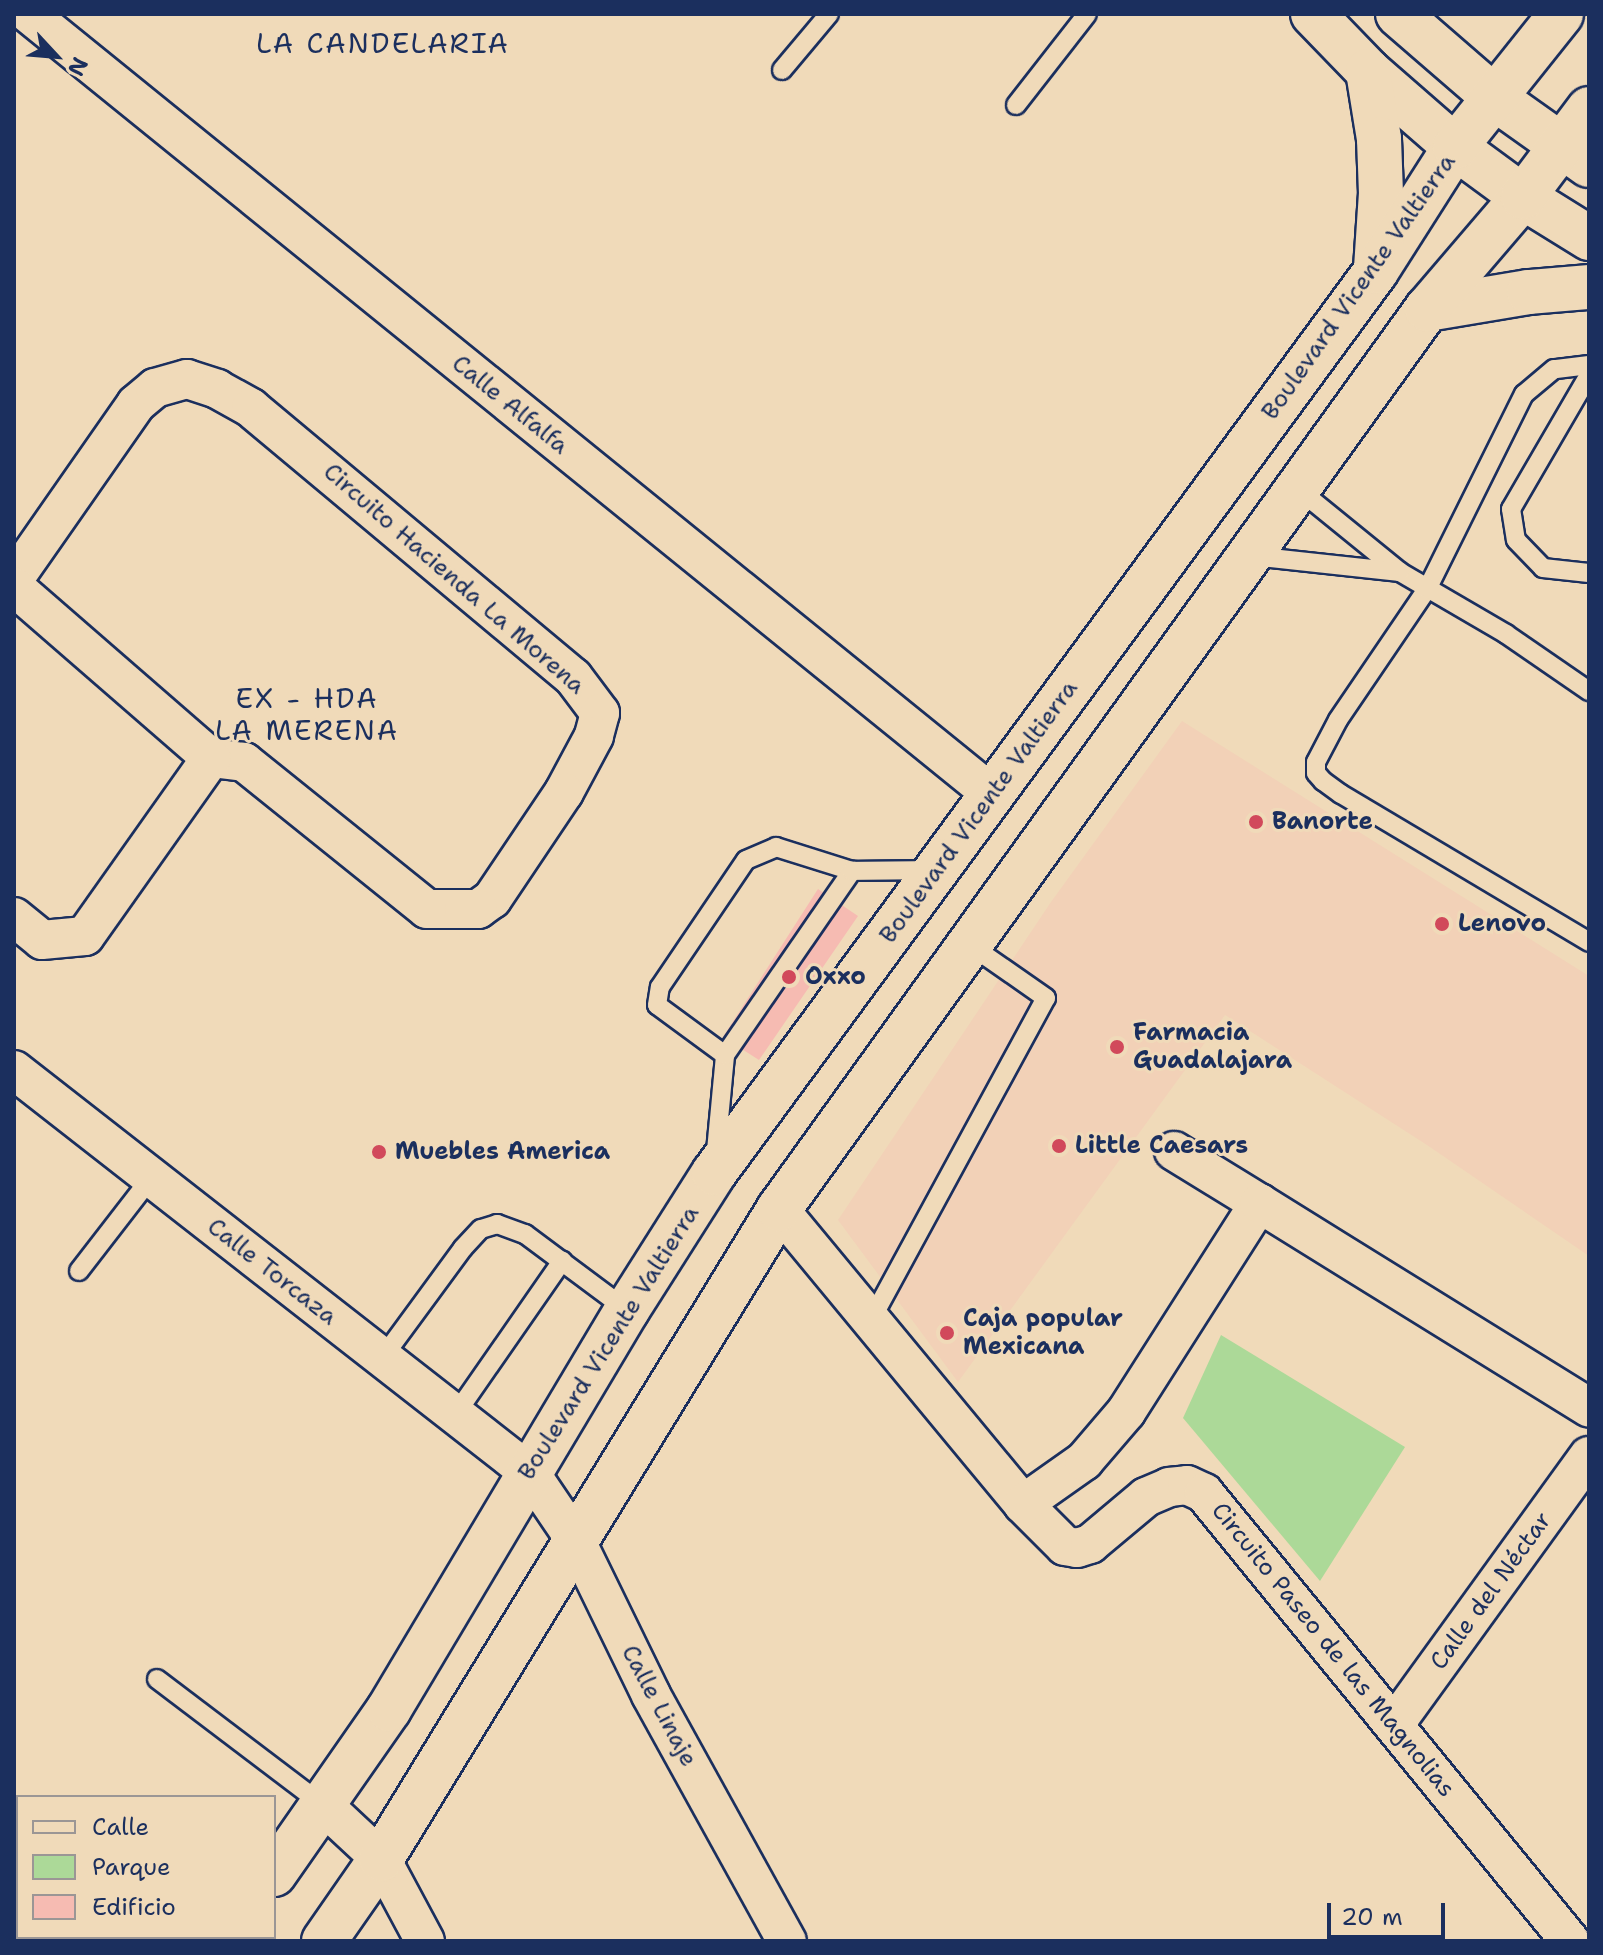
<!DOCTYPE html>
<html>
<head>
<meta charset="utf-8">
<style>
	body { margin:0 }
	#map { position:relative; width:1603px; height:1955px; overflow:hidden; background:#f0dab9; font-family:"Shantell Sans",sans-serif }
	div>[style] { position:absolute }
	.built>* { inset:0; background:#f2d1b7 }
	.green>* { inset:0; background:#acd998 }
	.building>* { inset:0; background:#f6bbb2 }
	.roads { filter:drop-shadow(2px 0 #1b2f5e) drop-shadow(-2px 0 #1b2f5e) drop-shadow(0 2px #1b2f5e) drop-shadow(0 -2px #1b2f5e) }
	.lane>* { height:18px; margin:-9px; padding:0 9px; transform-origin:9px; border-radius:9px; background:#f0dab9 }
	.street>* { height:38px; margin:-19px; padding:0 19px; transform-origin:19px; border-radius:19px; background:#f0dab9 }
	.secondary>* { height:44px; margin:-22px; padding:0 22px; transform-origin:22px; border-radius:22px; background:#f0dab9 }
	.dots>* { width:22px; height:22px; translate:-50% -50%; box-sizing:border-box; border:4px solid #f0dab9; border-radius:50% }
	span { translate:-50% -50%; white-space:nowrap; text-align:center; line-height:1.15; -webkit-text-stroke:6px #f0dab9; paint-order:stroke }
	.street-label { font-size:24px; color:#1b2f5e }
	.poi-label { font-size:24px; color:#1b2f5e; font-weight:700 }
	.left { translate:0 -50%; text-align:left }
	.quarter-label { font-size:28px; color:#1b2f5e; letter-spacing:2px }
	.frame { position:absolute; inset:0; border:16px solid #1b2f5e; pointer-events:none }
	.legend { position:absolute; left:16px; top:1795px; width:260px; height:144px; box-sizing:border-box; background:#f0dab9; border:2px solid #9b9695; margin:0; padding:10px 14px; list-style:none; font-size:24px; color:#1b2f5e }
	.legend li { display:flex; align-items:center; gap:16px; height:40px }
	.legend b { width:40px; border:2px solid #9b9695 }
	.north { position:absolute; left:16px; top:16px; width:80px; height:80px; -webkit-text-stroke:6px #f0dab9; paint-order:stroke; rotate:116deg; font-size:22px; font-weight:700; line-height:32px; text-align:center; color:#1b2f5e }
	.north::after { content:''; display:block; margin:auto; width:28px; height:36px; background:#1b2f5e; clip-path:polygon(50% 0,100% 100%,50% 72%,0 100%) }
	.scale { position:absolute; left:1327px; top:1903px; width:118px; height:36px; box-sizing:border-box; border:4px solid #1b2f5e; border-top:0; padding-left:10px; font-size:24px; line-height:28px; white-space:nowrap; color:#1b2f5e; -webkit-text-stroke:6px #f0dab9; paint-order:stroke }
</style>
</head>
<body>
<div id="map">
	<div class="built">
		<div style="clip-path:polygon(1182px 721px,1589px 976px,1589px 1256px,1427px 1145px,1225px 1015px,958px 1382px,838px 1220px,1051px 902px)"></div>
	</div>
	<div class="green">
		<div style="clip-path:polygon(1221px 1335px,1405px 1447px,1320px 1581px,1183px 1418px)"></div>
	</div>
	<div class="building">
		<div style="clip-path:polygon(818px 889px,858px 916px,759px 1060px,723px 1037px)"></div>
	</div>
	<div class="roads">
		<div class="lane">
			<div style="left:782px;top:70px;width:73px;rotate:-50deg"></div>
			<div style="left:1016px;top:105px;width:115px;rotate:-52deg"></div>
			<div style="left:1589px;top:365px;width:35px;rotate:173deg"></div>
			<div style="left:1554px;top:369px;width:39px;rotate:140deg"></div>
			<div style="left:1524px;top:394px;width:218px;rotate:116.4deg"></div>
			<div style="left:1427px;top:589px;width:158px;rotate:124.2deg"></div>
			<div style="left:1338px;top:720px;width:47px;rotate:117.6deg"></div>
			<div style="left:1316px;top:762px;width:11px;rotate:90deg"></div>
			<div style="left:1316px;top:773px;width:11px;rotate:49deg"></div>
			<div style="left:1323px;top:781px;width:22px;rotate:36deg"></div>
			<div style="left:1341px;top:794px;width:289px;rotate:30.8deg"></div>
			<div style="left:1589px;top:375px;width:155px;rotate:120.2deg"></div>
			<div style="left:1511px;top:509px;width:31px;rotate:81deg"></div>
			<div style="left:1516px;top:540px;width:39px;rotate:46deg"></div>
			<div style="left:1543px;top:568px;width:46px;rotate:6.2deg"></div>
			<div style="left:1298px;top:489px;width:132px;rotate:39.1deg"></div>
			<div style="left:1400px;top:572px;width:123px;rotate:30.3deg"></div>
			<div style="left:1506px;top:634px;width:101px;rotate:34.5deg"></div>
			<div style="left:1252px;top:556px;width:149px;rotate:6.2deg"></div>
			<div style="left:725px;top:1055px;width:84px;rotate:-143.7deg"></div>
			<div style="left:657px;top:1005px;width:18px;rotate:-81deg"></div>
			<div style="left:660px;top:987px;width:153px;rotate:-55.9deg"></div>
			<div style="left:746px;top:860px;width:33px;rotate:-23deg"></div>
			<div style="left:776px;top:847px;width:80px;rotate:17.5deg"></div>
			<div style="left:716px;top:1151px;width:96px;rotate:-84.6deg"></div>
			<div style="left:725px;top:1055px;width:224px;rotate:-55.4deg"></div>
			<div style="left:852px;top:871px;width:77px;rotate:-0.7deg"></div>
			<div style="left:79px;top:1271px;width:118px;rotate:-52.3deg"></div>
			<div style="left:871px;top:1320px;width:366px;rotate:-61.5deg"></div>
			<div style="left:1046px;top:998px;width:93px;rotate:-145.1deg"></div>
			<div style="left:383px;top:1357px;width:135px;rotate:-53.7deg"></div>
			<div style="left:463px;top:1248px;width:26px;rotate:-47deg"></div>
			<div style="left:481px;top:1229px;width:17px;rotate:-17deg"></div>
			<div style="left:497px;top:1224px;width:30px;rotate:20deg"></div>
			<div style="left:525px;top:1234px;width:127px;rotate:36.7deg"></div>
			<div style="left:455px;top:1415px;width:188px;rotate:-55.2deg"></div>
			<div style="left:157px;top:1679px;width:208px;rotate:37.2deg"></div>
			<div style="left:14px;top:1818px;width:5px;rotate:37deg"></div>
			<div style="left:14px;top:1921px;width:5px;rotate:37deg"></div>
			<div style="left:35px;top:1937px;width:6px;rotate:39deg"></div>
			<div style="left:167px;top:1937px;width:6px;rotate:39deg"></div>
		</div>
		<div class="street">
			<div style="left:29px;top:14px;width:1239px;rotate:39.01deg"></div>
			<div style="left:14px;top:579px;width:213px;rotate:-55.1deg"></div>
			<div style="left:136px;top:404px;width:25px;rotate:-40deg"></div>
			<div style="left:155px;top:388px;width:33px;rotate:-16deg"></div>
			<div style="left:187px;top:379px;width:32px;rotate:18deg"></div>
			<div style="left:217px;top:389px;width:39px;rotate:29deg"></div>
			<div style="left:251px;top:408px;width:420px;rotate:39.9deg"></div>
			<div style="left:573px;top:677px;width:45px;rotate:53.1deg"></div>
			<div style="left:600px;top:713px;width:24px;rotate:105deg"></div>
			<div style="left:594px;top:736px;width:64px;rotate:118.2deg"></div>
			<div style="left:564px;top:792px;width:129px;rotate:123.9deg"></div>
			<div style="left:492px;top:899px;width:17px;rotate:144deg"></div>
			<div style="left:478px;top:909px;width:51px;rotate:180deg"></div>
			<div style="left:427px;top:909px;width:235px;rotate:-141.2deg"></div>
			<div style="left:244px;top:762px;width:33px;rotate:-173deg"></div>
			<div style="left:211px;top:758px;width:261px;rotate:-139deg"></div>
			<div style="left:14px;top:917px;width:36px;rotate:39deg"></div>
			<div style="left:42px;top:940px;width:43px;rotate:-5.3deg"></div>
			<div style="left:85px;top:936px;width:218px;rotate:-54.7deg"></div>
			<div style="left:14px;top:1070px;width:655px;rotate:37.99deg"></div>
			<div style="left:530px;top:1473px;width:82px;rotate:55.9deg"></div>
			<div style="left:576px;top:1541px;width:171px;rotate:64deg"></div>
			<div style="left:651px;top:1695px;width:281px;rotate:61.1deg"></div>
			<div style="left:1174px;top:1151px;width:100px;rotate:31.5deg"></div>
			<div style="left:779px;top:1209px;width:383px;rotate:50.4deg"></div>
			<div style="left:1023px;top:1504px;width:59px;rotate:45deg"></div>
			<div style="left:1065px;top:1546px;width:12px;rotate:9deg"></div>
			<div style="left:1077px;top:1548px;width:14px;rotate:-17deg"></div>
			<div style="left:1090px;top:1544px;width:73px;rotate:-40deg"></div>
			<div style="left:1146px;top:1497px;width:25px;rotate:-23deg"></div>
			<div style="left:1169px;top:1487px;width:18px;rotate:-6deg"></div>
			<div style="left:1187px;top:1485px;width:19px;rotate:25deg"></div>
			<div style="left:1204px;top:1493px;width:578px;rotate:50.75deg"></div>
			<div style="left:1023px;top:1504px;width:75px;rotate:-35.2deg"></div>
			<div style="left:1084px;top:1461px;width:65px;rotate:-49.4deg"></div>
			<div style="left:1126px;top:1412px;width:248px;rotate:-57.5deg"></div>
			<div style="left:1259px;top:1203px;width:388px;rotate:31.8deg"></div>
			<div style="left:1394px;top:1725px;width:332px;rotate:-54.1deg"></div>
			<div style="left:323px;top:1805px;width:79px;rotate:43deg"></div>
			<div style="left:381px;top:1859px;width:93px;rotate:61.8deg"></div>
		</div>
		<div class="secondary">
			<div style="left:1313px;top:14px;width:79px;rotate:46deg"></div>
			<div style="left:1368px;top:71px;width:116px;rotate:41.1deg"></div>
			<div style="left:1455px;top:147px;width:84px;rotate:36.3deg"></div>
			<div style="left:1523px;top:197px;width:78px;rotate:31.8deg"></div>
			<div style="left:1398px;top:14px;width:130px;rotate:40.9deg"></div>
			<div style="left:1496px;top:99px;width:114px;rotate:35.4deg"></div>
			<div style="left:1368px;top:71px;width:69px;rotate:80.8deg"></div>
			<div style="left:1379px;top:139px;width:54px;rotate:87.9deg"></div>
			<div style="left:1381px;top:193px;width:75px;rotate:93.8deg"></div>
			<div style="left:1427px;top:309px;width:103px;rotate:-9.5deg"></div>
			<div style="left:1529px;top:292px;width:60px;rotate:-4.8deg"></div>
			<div style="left:274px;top:1874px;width:201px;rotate:-55.1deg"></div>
			<div style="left:389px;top:1709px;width:465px;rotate:-59.2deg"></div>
			<div style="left:627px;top:1310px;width:162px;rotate:-57.6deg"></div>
			<div style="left:714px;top:1173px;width:1119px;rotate:-53.72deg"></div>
			<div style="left:1376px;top:271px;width:147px;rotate:-57.5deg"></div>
			<div style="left:1455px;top:147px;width:170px;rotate:-51.4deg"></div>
			<div style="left:226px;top:1941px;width:5px;rotate:-53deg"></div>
			<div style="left:324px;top:1941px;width:100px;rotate:-55.2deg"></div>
			<div style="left:381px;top:1859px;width:762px;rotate:-58.52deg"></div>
			<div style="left:779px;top:1209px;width:1109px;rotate:-54.25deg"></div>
			<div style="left:1427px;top:309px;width:148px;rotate:-49.4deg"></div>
			<div style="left:1523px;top:197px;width:110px;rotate:-53.1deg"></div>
		</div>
	</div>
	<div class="dots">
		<div style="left:1256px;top:822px;background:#d1495b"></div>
		<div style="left:1442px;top:924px;background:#d1495b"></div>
		<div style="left:789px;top:977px;background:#d1495b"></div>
		<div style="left:1117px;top:1047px;background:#d1495b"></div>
		<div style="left:1059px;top:1146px;background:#d1495b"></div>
		<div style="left:379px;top:1152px;background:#d1495b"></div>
		<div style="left:947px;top:1333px;background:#d1495b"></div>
	</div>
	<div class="street-label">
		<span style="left:1359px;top:287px;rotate:-55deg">Boulevard Vicente Valtierra</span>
		<span style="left:510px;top:405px;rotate:39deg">Calle Alfalfa</span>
		<span style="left:454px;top:579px;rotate:41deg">Circuito Hacienda La Morena</span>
		<span style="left:979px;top:812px;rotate:-54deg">Boulevard Vicente Valtierra</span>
		<span style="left:272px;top:1272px;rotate:38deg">Calle Torcaza</span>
		<span style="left:609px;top:1343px;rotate:-58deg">Boulevard Vicente Valtierra</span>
		<span style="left:1491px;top:1591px;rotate:-54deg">Calle del Néctar</span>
		<span style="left:1333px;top:1650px;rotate:51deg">Circuito Paseo de las Magnolias</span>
		<span style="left:659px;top:1706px;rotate:62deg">Calle Linaje</span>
	</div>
	<div class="poi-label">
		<span class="left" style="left:1272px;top:822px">Banorte</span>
		<span class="left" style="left:1458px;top:924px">Lenovo</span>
		<span class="left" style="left:805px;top:977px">Oxxo</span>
		<span class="left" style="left:1133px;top:1047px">Farmacia<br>Guadalajara</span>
		<span class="left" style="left:1075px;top:1146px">Little Caesars</span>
		<span class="left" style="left:395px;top:1152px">Muebles America</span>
		<span class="left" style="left:963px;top:1333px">Caja popular<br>Mexicana</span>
	</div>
	<div class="quarter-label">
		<span style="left:383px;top:43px">LA CANDELARIA</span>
		<span style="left:307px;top:714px">EX - HDA<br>LA MERENA</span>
	</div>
	<div class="frame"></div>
	<ul class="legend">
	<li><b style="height:10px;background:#f0dab9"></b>Calle</li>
	<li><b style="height:22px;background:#acd998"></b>Parque</li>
	<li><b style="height:22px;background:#f6bbb2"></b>Edificio</li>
	</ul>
	<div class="north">N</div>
	<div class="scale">20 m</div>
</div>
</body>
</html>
